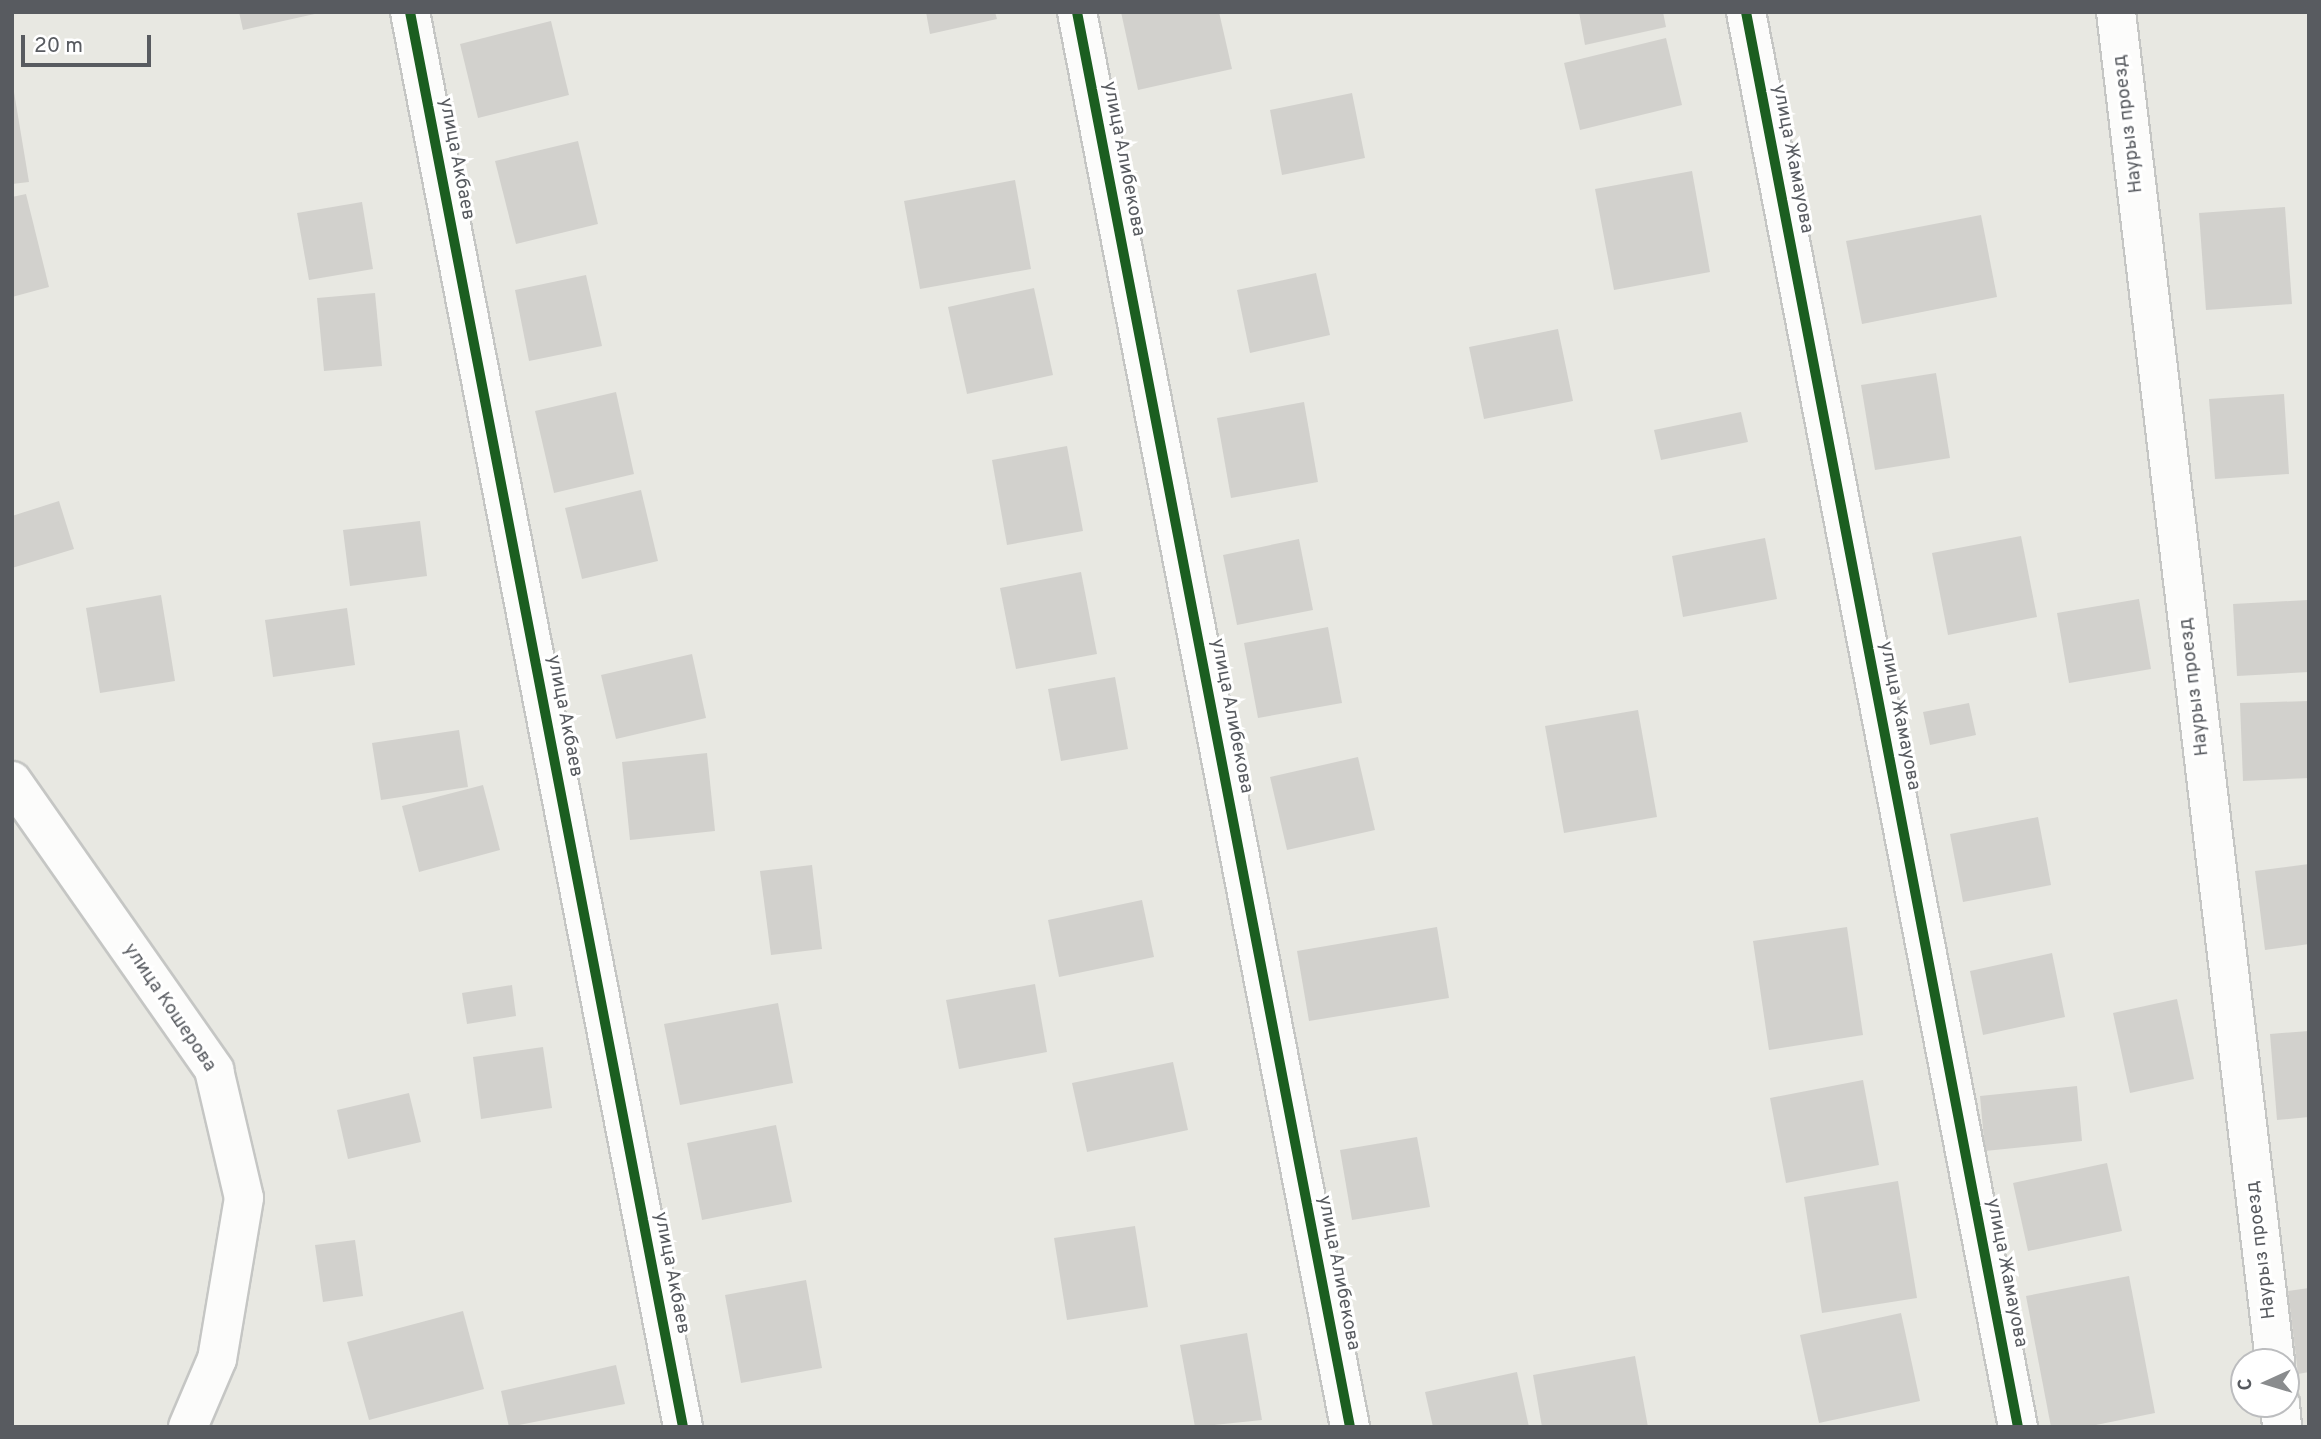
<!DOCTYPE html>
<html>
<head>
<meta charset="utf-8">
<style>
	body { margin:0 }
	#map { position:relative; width:2321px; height:1439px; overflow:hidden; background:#e8e8e2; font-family:Overpass,sans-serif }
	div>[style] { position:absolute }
	.building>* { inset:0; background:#d2d1cd }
	.roads { filter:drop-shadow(2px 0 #c5c6c4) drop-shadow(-2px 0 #c5c6c4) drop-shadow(0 2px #c5c6c4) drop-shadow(0 -2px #c5c6c4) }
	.street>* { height:38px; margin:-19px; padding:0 19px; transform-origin:19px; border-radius:19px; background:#fcfcfb }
	.cycleway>* { height:10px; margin:-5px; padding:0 5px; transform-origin:5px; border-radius:5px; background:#1b5e20 }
	span { translate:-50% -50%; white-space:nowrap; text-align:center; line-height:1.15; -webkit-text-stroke:6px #fff; paint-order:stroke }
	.street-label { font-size:19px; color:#585b60 }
	.frame { position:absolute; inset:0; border:14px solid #585b60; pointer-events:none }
	.north { position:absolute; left:2230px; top:1348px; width:70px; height:70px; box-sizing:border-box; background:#fff; border:2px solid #bcbdbf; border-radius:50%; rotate:266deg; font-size:19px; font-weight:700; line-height:28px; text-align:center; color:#585b60 }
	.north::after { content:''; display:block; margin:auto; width:24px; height:32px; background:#8a8c8e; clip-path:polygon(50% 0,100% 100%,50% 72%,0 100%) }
	.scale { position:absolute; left:21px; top:35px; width:130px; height:32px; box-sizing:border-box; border:4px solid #585b60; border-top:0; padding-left:9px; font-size:21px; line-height:24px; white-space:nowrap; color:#585b60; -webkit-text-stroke:5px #fff; paint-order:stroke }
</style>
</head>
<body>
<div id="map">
	<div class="building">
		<div style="clip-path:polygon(239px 12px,319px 12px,319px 13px,243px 30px)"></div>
		<div style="clip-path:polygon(926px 12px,995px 12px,997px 19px,930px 34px)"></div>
		<div style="clip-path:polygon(1121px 12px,1219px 12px,1232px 69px,1138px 90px)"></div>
		<div style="clip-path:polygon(1579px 12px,1663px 12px,1666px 27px,1585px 45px)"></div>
		<div style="clip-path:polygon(551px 21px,569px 95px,478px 118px,460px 44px)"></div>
		<div style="clip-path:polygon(1666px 38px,1682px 105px,1580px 130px,1564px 63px)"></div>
		<div style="clip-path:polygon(12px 80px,29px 182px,12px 184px)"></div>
		<div style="clip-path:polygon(1352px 93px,1365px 158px,1282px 175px,1270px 110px)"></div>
		<div style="clip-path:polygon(578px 141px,598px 224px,516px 244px,495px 161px)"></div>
		<div style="clip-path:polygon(1692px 171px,1710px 272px,1614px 290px,1595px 189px)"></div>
		<div style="clip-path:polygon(1015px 180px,1031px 269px,920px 289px,904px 201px)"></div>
		<div style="clip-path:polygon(26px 194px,49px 287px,12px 297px,12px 197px)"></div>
		<div style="clip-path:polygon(362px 202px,373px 269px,309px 280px,297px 213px)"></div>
		<div style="clip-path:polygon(2285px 207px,2292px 304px,2206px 310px,2199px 213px)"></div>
		<div style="clip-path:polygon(1981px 215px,1997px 297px,1862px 324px,1846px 241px)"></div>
		<div style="clip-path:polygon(1316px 273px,1330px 335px,1250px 353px,1237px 290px)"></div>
		<div style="clip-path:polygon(586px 275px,602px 346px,529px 361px,515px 290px)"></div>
		<div style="clip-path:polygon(1034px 288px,1053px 375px,967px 394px,948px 307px)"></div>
		<div style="clip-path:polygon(375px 293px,382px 366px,324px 371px,317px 298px)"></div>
		<div style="clip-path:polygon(1558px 329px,1573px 401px,1484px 419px,1469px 347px)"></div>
		<div style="clip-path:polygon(1936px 373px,1950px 458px,1875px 470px,1861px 385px)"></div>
		<div style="clip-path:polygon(616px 392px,634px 474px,554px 493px,535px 411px)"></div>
		<div style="clip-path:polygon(2284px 394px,2289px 474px,2215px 479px,2209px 399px)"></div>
		<div style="clip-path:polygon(1304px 402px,1318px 482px,1231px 498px,1217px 418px)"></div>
		<div style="clip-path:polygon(1741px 412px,1748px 442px,1661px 460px,1654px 430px)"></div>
		<div style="clip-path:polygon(1067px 446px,1083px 531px,1007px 545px,992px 460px)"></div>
		<div style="clip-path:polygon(641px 490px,658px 561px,582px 579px,565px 508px)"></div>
		<div style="clip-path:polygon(59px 501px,74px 549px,12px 568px,12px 516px)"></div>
		<div style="clip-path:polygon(420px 521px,427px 576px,350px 586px,343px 530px)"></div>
		<div style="clip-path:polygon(2021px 536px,2037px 617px,1948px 635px,1932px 553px)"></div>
		<div style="clip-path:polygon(1765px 538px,1777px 599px,1683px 617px,1672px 556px)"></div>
		<div style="clip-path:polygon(1299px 539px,1313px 610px,1237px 625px,1223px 555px)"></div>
		<div style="clip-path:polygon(1081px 572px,1097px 654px,1016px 669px,1000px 588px)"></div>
		<div style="clip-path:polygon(161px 595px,175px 681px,100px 693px,86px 608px)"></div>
		<div style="clip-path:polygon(2139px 599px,2151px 669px,2069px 683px,2057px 613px)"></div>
		<div style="clip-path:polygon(2308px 600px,2309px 672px,2237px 676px,2233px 604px)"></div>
		<div style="clip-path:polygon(347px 608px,355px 665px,273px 677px,265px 620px)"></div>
		<div style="clip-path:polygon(1328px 627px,1342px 703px,1258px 718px,1244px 643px)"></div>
		<div style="clip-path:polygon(692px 654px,706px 718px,616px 739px,601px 675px)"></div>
		<div style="clip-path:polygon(1115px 677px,1128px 749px,1061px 761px,1048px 689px)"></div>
		<div style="clip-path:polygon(2309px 701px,2309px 778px,2243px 781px,2240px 703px)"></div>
		<div style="clip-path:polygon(1969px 703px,1976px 735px,1930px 745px,1923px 712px)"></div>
		<div style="clip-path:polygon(1638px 710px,1657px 817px,1564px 833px,1545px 726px)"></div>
		<div style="clip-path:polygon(459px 730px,468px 787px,381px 800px,372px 743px)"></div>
		<div style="clip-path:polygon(707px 753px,715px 831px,630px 840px,622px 762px)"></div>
		<div style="clip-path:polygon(1358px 757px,1375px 830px,1287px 850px,1270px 777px)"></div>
		<div style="clip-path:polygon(483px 785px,500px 850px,419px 872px,402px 806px)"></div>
		<div style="clip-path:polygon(2038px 817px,2051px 885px,1963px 902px,1950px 834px)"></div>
		<div style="clip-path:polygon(2309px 864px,2309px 944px,2265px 950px,2255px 871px)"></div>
		<div style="clip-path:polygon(812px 865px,822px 949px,771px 955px,760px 871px)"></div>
		<div style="clip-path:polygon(1142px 900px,1154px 957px,1059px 977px,1048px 920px)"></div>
		<div style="clip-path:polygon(1437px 927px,1449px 998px,1309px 1021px,1297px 951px)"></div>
		<div style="clip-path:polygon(1847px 927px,1863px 1035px,1769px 1050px,1753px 941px)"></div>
		<div style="clip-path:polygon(2052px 953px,2065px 1017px,1983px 1035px,1970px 971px)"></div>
		<div style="clip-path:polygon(1035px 984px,1047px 1052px,959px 1069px,946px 1000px)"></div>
		<div style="clip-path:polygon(512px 985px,516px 1016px,467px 1024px,462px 993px)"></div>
		<div style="clip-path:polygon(2177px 999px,2194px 1079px,2130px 1093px,2113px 1013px)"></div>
		<div style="clip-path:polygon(778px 1003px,793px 1083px,680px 1105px,664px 1024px)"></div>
		<div style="clip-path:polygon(2309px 1031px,2309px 1117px,2277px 1120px,2270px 1034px)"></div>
		<div style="clip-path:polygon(543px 1047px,552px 1108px,481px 1119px,473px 1057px)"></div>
		<div style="clip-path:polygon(1173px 1062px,1188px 1130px,1087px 1152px,1072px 1083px)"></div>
		<div style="clip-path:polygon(1863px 1080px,1879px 1165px,1786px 1183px,1770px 1098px)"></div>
		<div style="clip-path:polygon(2077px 1086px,2082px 1141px,1985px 1151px,1980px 1096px)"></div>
		<div style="clip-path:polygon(409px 1093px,421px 1142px,348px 1159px,337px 1110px)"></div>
		<div style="clip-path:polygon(776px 1125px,792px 1202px,702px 1220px,687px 1143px)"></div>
		<div style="clip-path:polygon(1417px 1137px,1430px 1207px,1352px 1220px,1340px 1150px)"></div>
		<div style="clip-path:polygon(2107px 1163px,2122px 1231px,2028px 1251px,2013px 1183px)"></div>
		<div style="clip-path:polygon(1898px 1181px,1917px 1298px,1822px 1313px,1804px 1197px)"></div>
		<div style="clip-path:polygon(1135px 1226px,1148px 1307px,1067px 1320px,1054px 1238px)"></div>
		<div style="clip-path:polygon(355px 1240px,363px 1296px,323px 1302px,315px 1245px)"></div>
		<div style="clip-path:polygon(2129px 1276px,2155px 1413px,2086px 1427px,2051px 1427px,2026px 1296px)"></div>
		<div style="clip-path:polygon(806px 1280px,822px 1368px,741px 1383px,725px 1295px)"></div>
		<div style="clip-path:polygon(2309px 1288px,2309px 1372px,2298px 1374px,2288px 1291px)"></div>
		<div style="clip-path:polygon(463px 1311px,484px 1389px,369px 1420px,347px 1342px)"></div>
		<div style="clip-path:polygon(1901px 1313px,1920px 1401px,1819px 1423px,1800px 1335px)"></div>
		<div style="clip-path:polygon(1247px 1333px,1262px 1420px,1195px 1427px,1180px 1345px)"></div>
		<div style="clip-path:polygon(1635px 1356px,1648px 1427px,1542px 1427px,1533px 1375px)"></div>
		<div style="clip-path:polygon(616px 1365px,625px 1404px,509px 1427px,501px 1391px)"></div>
		<div style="clip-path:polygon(1517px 1372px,1529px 1427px,1433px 1427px,1425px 1392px)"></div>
	</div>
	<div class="roads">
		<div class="street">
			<div style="left:410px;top:12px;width:1441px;rotate:79.08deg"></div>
			<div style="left:1077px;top:12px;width:1441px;rotate:79.08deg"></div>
			<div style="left:1746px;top:12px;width:1441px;rotate:79.12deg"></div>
			<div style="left:2116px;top:12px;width:1359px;rotate:83.28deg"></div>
			<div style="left:12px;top:781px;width:353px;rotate:55deg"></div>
			<div style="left:214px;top:1070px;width:131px;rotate:76.8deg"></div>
			<div style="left:244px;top:1198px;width:163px;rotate:99.5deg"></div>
			<div style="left:217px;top:1359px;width:74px;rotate:113.1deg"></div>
			<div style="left:2280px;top:1404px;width:23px;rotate:85deg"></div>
		</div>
	</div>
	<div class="cycleway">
		<div style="left:410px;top:12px;width:1441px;rotate:79.08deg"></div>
		<div style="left:1077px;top:12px;width:1441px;rotate:79.08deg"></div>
		<div style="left:1746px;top:12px;width:1441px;rotate:79.12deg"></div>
	</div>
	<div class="street-label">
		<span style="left:2129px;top:124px;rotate:-97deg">Наурыз проезд</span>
		<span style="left:456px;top:159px;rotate:79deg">улица Акбаев</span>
		<span style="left:1123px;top:159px;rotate:79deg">улица Алибекова</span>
		<span style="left:1792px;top:159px;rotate:79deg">улица Жамауова</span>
		<span style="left:2195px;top:687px;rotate:-97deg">Наурыз проезд</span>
		<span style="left:564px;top:716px;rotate:79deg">улица Акбаев</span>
		<span style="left:1231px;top:716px;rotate:79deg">улица Алибекова</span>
		<span style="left:1899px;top:716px;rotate:79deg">улица Жамауова</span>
		<span style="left:169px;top:1008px;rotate:56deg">улица Кошерова</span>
		<span style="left:2262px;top:1250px;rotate:-97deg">Наурыз проезд</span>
		<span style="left:671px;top:1273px;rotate:79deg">улица Акбаев</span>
		<span style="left:1338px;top:1273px;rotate:79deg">улица Алибекова</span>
		<span style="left:2006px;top:1273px;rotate:79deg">улица Жамауова</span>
	</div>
	<div class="frame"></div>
	<div class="north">С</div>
	<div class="scale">20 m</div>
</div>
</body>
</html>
